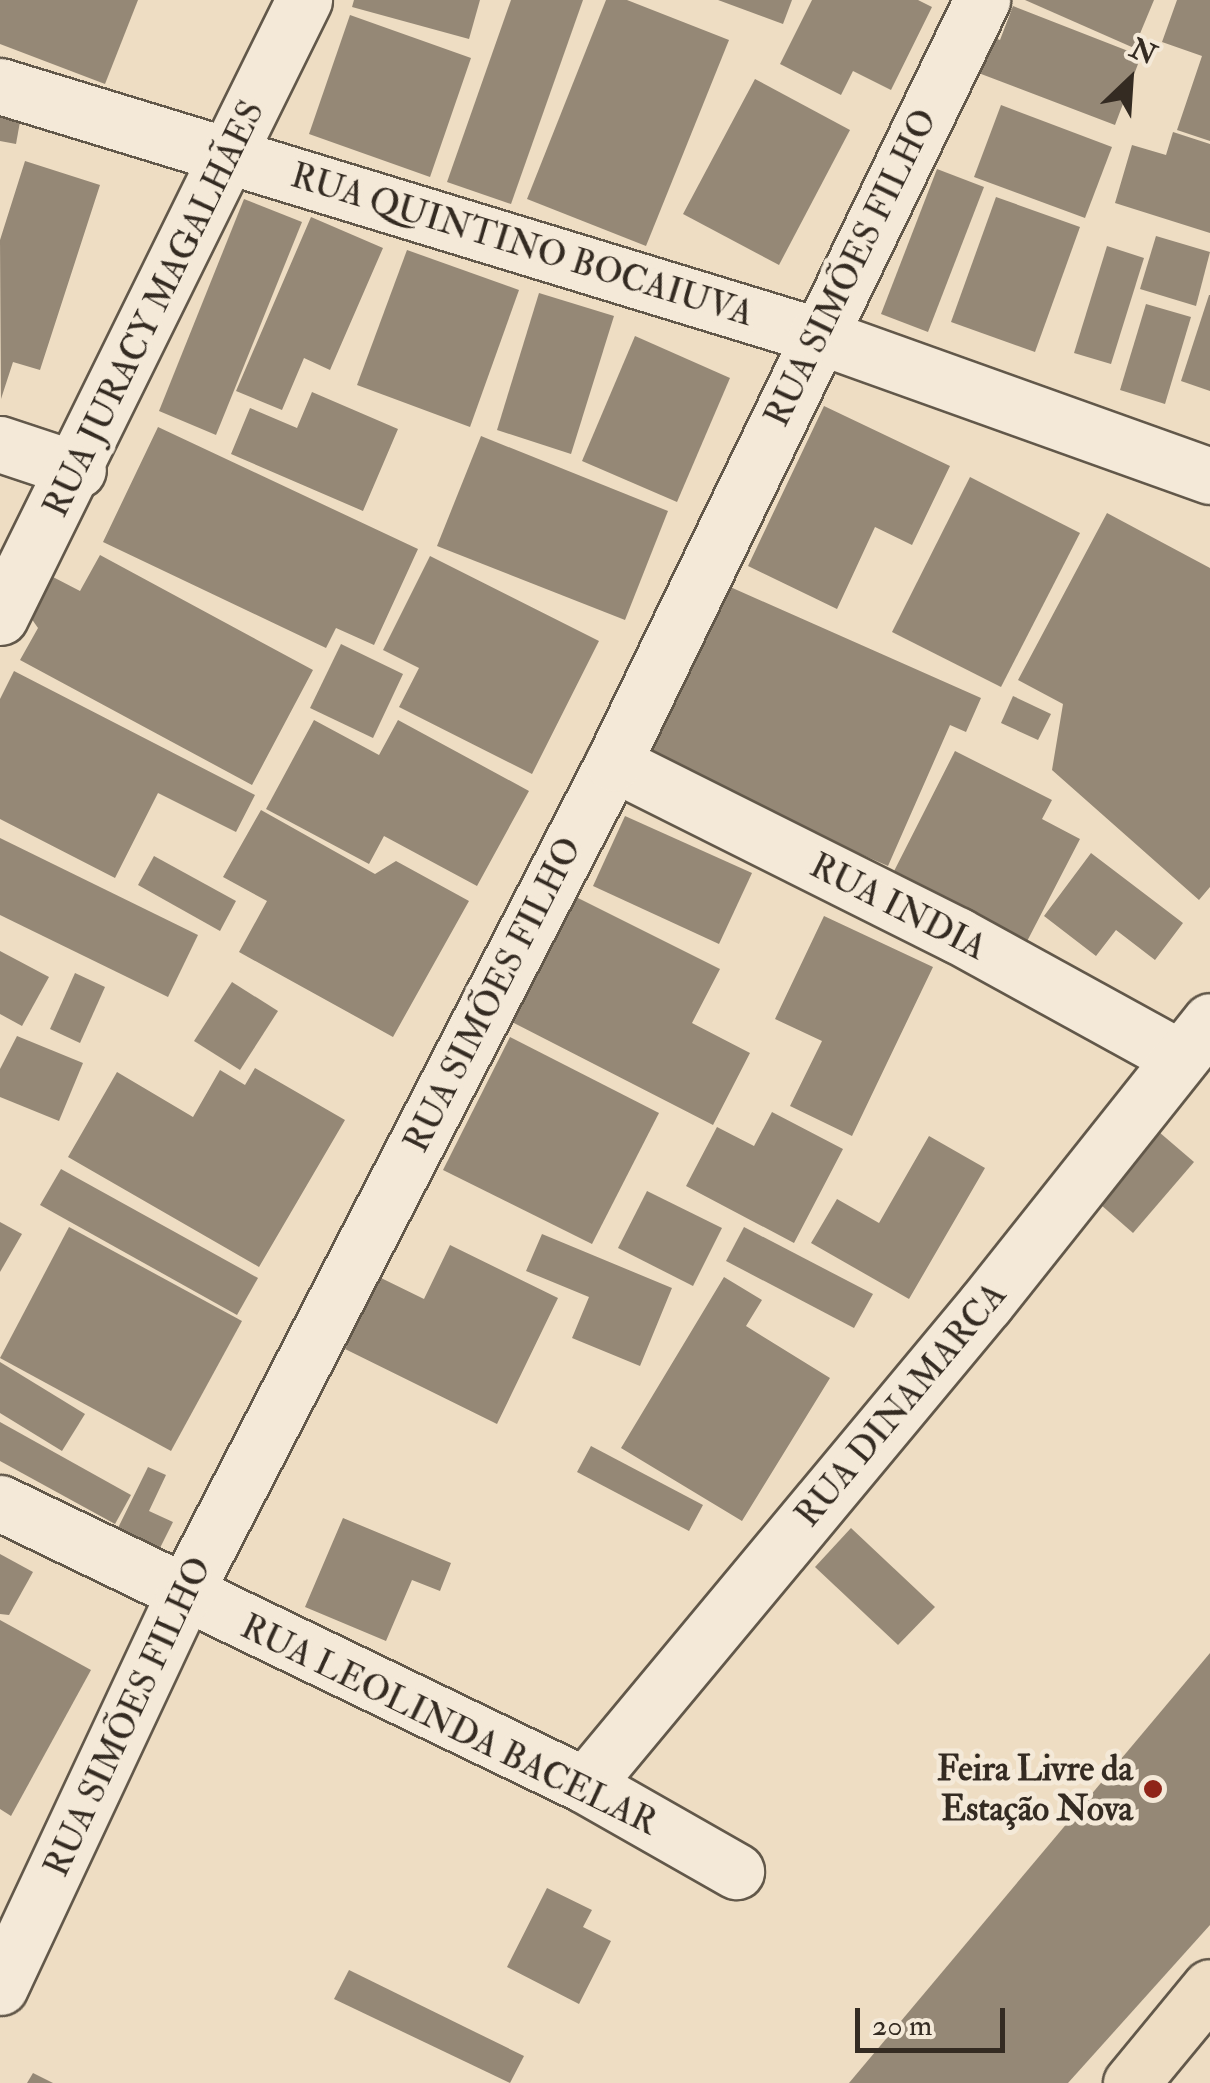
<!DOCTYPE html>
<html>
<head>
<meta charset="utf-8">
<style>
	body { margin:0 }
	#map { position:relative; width:1210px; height:2083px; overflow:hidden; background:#eeddc3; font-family:"IM FELL Double Pica",serif }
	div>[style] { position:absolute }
	.building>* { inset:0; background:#958876 }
	.roads { filter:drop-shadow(2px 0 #62584a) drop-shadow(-2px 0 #62584a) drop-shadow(0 2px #62584a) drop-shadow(0 -2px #62584a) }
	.minor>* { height:55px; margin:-27.5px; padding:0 27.5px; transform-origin:27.5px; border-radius:27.5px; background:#f4e9d8 }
	.tertiary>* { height:55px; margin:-27.5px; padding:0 27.5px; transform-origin:27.5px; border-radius:27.5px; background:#f4e9d8 }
	.primary>* { height:55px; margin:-27.5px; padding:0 27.5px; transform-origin:27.5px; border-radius:27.5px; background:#eeddc3 }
	.dots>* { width:28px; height:28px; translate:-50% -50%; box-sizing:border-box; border:5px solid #f4e9d8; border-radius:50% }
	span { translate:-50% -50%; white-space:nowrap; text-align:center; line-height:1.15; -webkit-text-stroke:10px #f4e9d8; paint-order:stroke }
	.street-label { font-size:35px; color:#342b22 }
	.poi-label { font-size:35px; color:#342b22; font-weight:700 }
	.right { translate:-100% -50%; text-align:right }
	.north { position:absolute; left:1080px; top:30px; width:100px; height:100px; -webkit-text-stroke:8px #f4e9d8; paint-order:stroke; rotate:25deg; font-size:28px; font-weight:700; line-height:40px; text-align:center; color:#342b22 }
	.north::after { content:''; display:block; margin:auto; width:35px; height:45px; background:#342b22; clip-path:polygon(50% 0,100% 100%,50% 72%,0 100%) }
	.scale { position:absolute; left:855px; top:2008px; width:150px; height:45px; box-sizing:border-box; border:5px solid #342b22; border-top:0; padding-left:12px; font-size:30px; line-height:35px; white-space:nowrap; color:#342b22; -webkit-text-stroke:8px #f4e9d8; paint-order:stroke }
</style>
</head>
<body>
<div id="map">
	<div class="building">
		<div style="clip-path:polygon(0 0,138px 0,105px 84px,0 44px)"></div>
		<div style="clip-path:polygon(354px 0,480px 0,469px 39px,352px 7px)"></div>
		<div style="clip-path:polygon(511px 0,583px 0,511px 204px,447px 182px)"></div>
		<div style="clip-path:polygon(606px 0,627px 0,729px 40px,646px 246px,527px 199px)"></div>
		<div style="clip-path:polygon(718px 0,792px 0,783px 24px)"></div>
		<div style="clip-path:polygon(812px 0,918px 0,932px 7px,891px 90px,853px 71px,841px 95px,780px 64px)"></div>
		<div style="clip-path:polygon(1025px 0,1154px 0,1134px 48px)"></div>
		<div style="clip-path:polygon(1177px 0,1210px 0,1210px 141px,1177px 130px,1202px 56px,1162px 42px)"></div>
		<div style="clip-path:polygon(1013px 6px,1141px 56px,1115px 125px,968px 69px,982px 33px,1000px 40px)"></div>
		<div style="clip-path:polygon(350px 15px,471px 58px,430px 177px,309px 134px)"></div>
		<div style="clip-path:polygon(755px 79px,850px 130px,779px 265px,683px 214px)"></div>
		<div style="clip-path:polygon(1001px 105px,1112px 147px,1085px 218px,974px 177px)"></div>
		<div style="clip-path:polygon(0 112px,21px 116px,16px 144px,0 141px)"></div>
		<div style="clip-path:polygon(1173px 132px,1210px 144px,1210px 233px,1115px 203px,1132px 145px,1166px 155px)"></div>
		<div style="clip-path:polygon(25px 161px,100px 185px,40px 370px,13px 362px,1px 399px,0 240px)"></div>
		<div style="clip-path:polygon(937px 169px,984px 187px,928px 332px,881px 314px)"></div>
		<div style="clip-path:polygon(996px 197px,1080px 227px,1035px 352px,951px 322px)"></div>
		<div style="clip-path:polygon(244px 199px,302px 222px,216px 435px,159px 411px)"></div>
		<div style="clip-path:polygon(311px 217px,383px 248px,330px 370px,304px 358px,282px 410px,236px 391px)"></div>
		<div style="clip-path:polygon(1156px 236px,1210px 252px,1196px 306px,1140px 289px)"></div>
		<div style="clip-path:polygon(1107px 246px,1144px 258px,1111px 364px,1074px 353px)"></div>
		<div style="clip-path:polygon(407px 250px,519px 290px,470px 427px,357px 385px)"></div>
		<div style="clip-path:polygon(539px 293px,614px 316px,571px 454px,497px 430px)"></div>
		<div style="clip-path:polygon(1209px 295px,1210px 295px,1210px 391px,1181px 381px)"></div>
		<div style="clip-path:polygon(1146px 304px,1191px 317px,1165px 404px,1120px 390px)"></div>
		<div style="clip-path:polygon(635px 336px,730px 378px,677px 502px,582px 461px)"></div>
		<div style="clip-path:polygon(312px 392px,398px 429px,363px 511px,231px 454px,250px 408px,297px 428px)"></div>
		<div style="clip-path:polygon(824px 406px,950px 466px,912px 545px,875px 527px,837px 609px,748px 566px)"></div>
		<div style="clip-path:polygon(158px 427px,418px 549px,374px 645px,336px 628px,326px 648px,103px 542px)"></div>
		<div style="clip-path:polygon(481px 436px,668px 511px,625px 620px,437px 546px)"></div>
		<div style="clip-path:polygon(970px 477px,1080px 533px,1001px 687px,892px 632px)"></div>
		<div style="clip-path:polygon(1107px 513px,1210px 568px,1210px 887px,1199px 900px,1052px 770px,1063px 704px,1018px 680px)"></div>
		<div style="clip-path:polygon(100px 555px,313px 670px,252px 785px,20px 660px,38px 628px,31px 618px,53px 577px,80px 591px)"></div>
		<div style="clip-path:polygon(430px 556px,599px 641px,532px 774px,399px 707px,419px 668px,383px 650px)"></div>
		<div style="clip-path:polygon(719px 582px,981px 698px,966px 732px,950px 725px,888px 866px,641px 758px)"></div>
		<div style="clip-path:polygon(341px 644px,403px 674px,373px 738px,310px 708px)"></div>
		<div style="clip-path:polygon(14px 671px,255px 795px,236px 832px,158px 793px,115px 878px,0 819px,0 699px)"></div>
		<div style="clip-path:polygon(1013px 696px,1051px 714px,1038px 740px,1001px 723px)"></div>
		<div style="clip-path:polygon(314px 720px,379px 755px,398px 720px,529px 791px,477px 886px,384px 836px,369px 864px,266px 809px)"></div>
		<div style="clip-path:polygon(955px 751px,1052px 800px,1042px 819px,1080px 839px,1022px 951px,888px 883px)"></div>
		<div style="clip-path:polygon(261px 810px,375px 874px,396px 861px,469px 901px,393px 1037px,239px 952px,267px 901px,223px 877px)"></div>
		<div style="clip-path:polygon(625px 816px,752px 873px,719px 944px,593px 886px)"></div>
		<div style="clip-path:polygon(0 838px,198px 935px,168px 997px,0 915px)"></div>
		<div style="clip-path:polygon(1091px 853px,1183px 923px,1155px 960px,1116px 930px,1096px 956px,1044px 916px)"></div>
		<div style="clip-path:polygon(154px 856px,236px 901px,220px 931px,138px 885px)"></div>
		<div style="clip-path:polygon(576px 897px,720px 969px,692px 1023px,750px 1053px,713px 1125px,512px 1022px)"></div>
		<div style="clip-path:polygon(824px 916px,933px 967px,852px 1136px,790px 1106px,822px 1041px,775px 1019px)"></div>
		<div style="clip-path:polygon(0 951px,49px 977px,22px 1026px,0 1014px)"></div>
		<div style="clip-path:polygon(75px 973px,105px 987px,80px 1043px,50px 1029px)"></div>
		<div style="clip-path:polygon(232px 982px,278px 1011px,240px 1070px,194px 1041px)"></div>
		<div style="clip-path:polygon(17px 1036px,83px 1063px,59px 1121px,0 1097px,0 1069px)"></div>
		<div style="clip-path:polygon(510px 1037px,659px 1113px,592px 1244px,443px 1170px)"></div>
		<div style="clip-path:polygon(255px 1068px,345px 1120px,259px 1267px,68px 1157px,117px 1072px,193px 1117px,220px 1070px,245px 1085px)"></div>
		<div style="clip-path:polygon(772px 1112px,843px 1149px,794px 1243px,686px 1186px,717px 1127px,754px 1146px)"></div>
		<div style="clip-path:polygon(1152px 1126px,1194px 1162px,1133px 1233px,1092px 1197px)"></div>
		<div style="clip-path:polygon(929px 1136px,985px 1168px,909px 1299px,811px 1243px,837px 1199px,879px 1223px)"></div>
		<div style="clip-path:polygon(61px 1169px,258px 1278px,237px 1315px,40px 1205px)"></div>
		<div style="clip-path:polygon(647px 1191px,722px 1228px,693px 1286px,618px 1248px)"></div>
		<div style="clip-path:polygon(0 1222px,22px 1234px,0 1272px)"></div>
		<div style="clip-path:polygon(69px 1227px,242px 1321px,171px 1451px,0 1358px)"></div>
		<div style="clip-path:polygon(744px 1227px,873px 1294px,854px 1328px,726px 1261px)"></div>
		<div style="clip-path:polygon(542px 1234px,672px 1288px,640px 1366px,572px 1338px,589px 1297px,526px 1271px)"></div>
		<div style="clip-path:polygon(450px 1245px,558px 1298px,497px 1424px,345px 1349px,379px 1277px,424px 1299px)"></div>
		<div style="clip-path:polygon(724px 1277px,762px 1300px,746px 1326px,830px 1378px,742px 1521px,621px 1448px)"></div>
		<div style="clip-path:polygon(0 1362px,85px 1414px,62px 1451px,0 1413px)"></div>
		<div style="clip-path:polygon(0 1422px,131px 1495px,115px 1524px,0 1461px)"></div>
		<div style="clip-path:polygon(591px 1446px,703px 1505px,689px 1531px,577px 1472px)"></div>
		<div style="clip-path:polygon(148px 1467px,166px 1475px,149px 1511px,173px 1522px,159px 1550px,117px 1530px)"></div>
		<div style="clip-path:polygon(343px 1518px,451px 1563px,440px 1591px,412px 1580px,386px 1641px,305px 1607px)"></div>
		<div style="clip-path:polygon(851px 1528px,935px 1607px,898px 1645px,815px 1567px)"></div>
		<div style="clip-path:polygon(0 1554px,33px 1572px,9px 1615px,0 1614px)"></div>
		<div style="clip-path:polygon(0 1620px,91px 1670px,11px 1816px,0 1809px)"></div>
		<div style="clip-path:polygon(1210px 1653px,1210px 1925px,1068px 2083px,849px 2083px)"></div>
		<div style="clip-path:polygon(547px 1888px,592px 1910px,583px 1927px,611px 1941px,579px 2004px,507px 1967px)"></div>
		<div style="clip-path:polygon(349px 1970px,524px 2056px,510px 2083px,334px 1999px)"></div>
		<div style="clip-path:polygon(33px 2073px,53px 2083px,27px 2083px)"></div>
	</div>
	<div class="roads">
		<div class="minor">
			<div style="left:0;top:86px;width:853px;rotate:16.97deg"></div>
			<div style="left:816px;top:335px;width:418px;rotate:19.7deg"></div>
			<div style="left:0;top:444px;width:82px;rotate:18.4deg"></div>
			<div style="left:613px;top:763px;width:385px;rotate:26.6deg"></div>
			<div style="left:957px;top:935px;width:253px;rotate:28.8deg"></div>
			<div style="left:0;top:1503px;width:649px;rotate:25.74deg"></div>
			<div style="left:585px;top:1785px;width:174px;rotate:29.7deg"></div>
			<div style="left:585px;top:1785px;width:627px;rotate:-50.24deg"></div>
			<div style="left:986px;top:1303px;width:360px;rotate:-51.5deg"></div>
			<div style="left:0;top:1987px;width:432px;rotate:-64.9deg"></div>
			<div style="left:183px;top:1596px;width:937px;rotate:-62.7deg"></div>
			<div style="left:613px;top:763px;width:848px;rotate:-64.19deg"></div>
		</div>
		<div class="tertiary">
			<div style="left:0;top:617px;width:688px;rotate:-63.77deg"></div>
		</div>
		<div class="primary">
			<div style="left:1131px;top:2083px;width:124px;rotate:-50.5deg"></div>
		</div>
	</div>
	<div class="dots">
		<div style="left:1153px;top:1789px;background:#8f2418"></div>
	</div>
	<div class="street-label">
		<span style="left:522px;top:245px;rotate:17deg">RUA QUINTINO BOCAIUVA</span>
		<span style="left:851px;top:268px;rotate:-64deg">RUA SIMÕES FILHO</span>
		<span style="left:154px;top:309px;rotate:-64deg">RUA JURACY MAGALHÃES</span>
		<span style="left:898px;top:907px;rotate:27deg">RUA INDIA</span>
		<span style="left:493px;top:995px;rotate:-63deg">RUA SIMÕES FILHO</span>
		<span style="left:901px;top:1405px;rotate:-50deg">RUA DINAMARCA</span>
		<span style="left:128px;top:1717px;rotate:-65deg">RUA SIMÕES FILHO</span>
		<span style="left:449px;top:1725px;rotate:26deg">RUA LEOLINDA BACELAR</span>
	</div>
	<div class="poi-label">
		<span class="right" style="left:1133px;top:1789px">Feira Livre da<br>Estação Nova</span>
	</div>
	<div class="north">N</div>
	<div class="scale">20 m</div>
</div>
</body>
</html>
